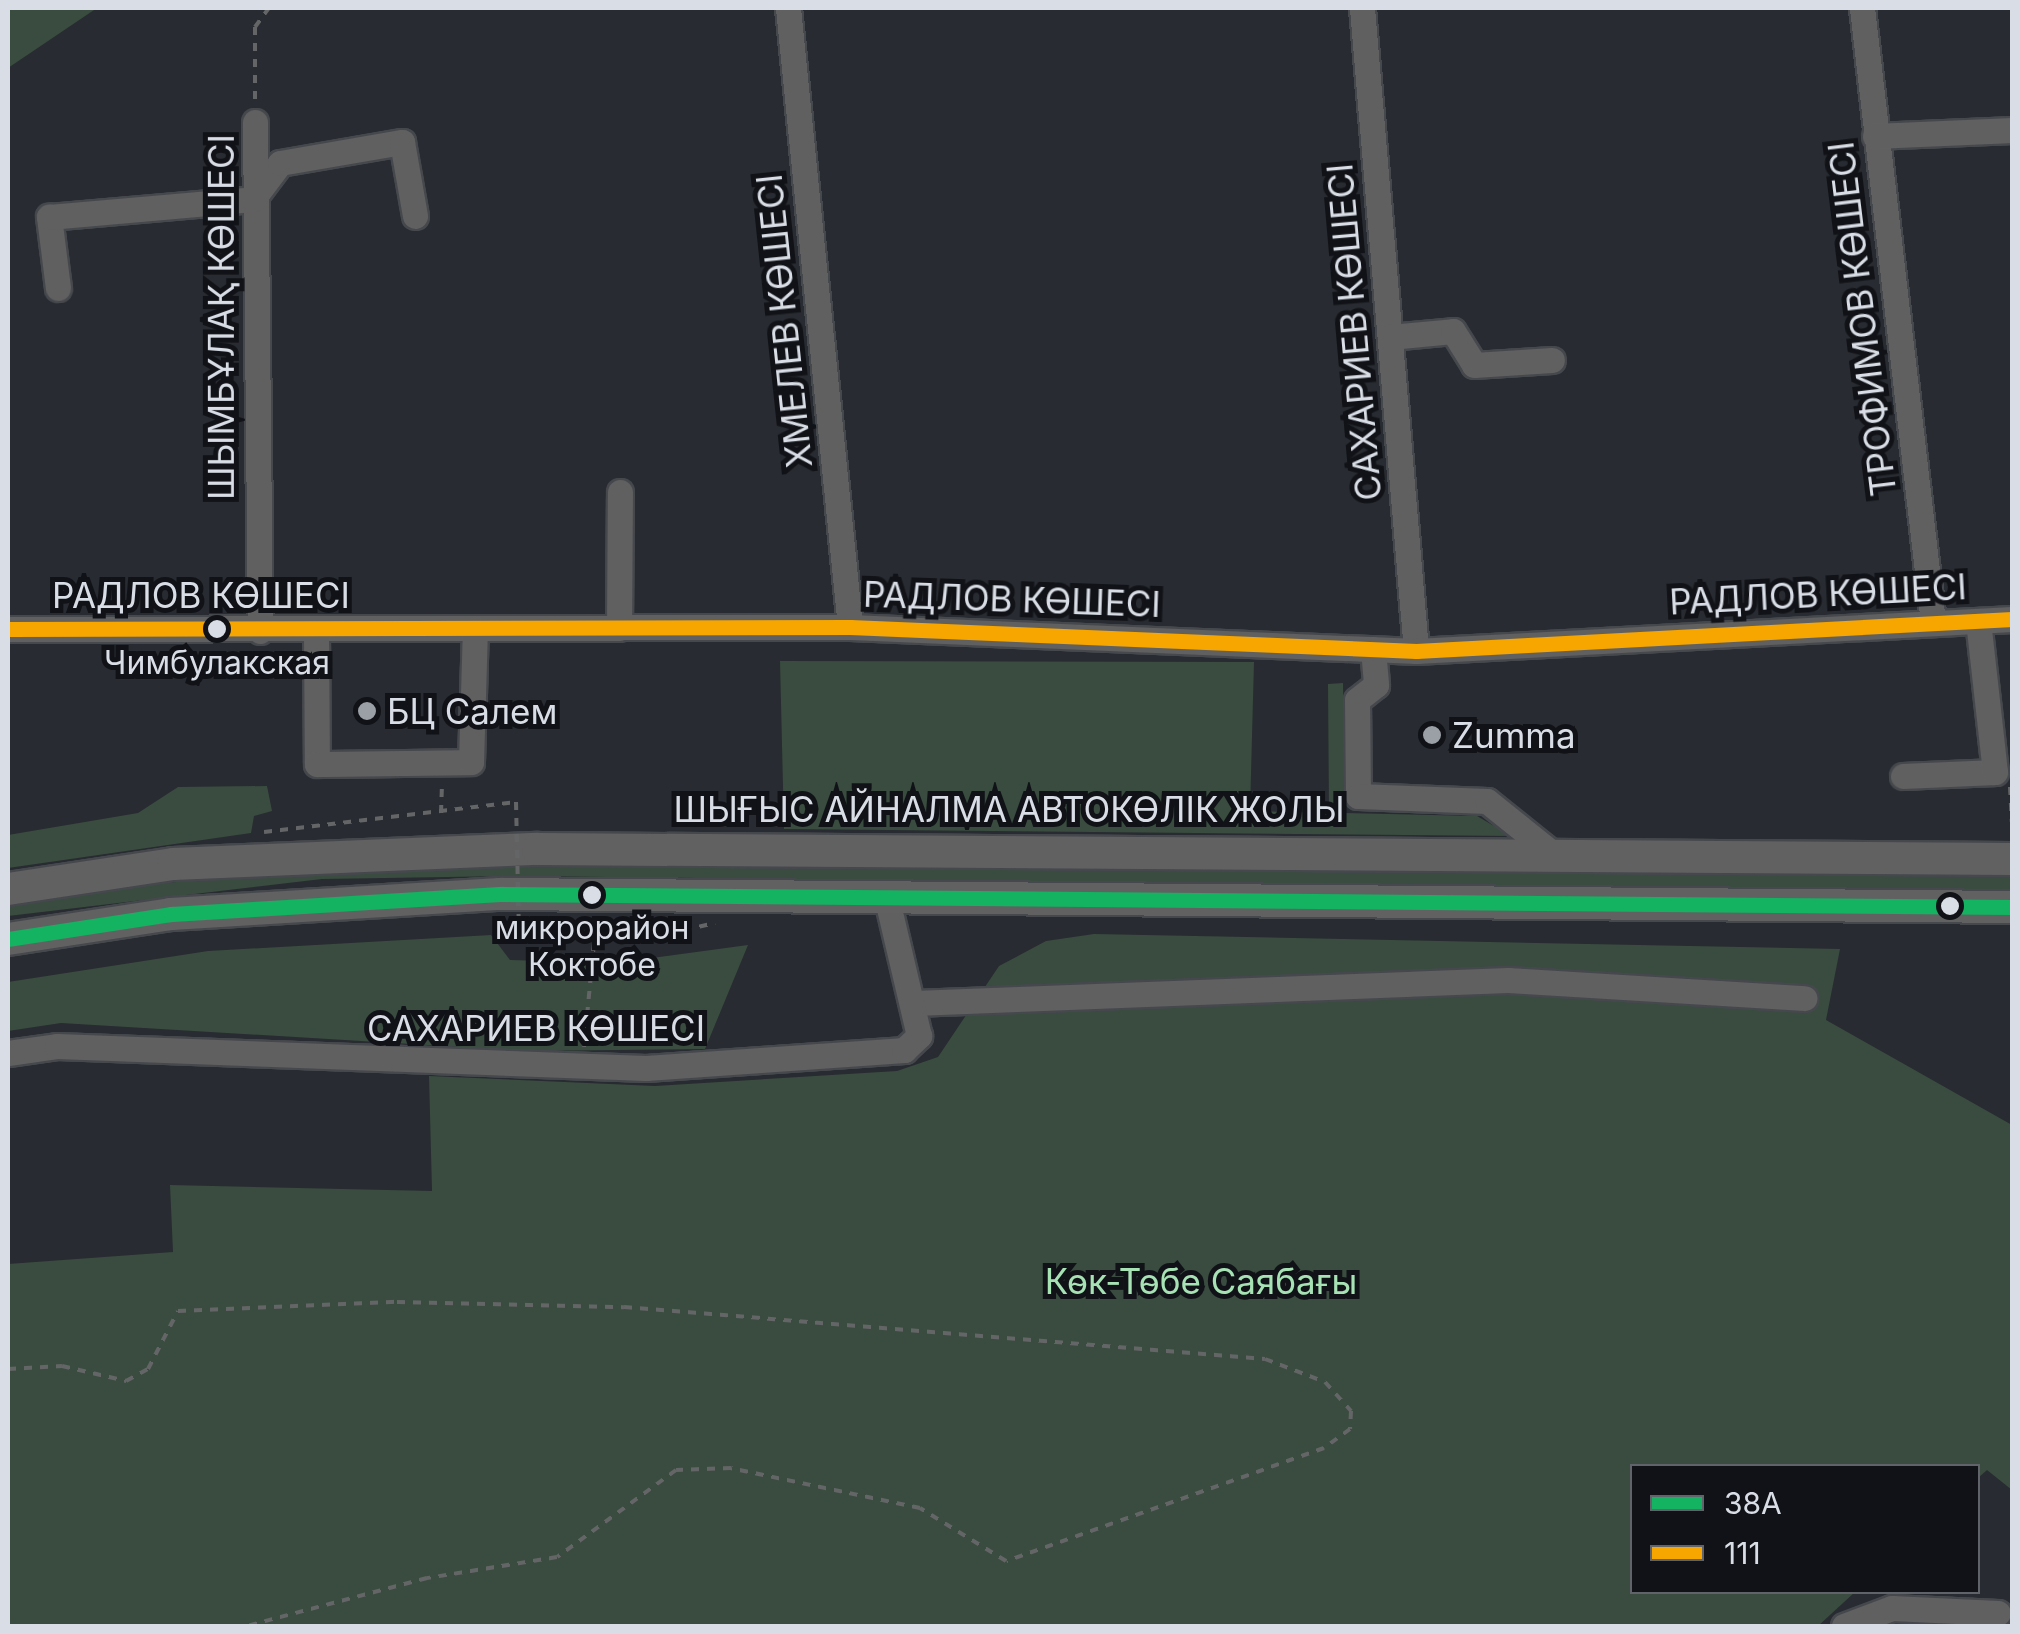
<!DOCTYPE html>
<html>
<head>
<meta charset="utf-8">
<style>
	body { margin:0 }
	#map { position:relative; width:2020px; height:1634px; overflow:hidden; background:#282b31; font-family:Inter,sans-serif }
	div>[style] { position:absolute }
	.green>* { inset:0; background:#394c3f }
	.path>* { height:4px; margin-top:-2px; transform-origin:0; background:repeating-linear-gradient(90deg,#646566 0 8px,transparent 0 16px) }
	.roads { filter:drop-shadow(2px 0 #45484d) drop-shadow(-2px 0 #45484d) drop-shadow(0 2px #45484d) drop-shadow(0 -2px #45484d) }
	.minor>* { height:25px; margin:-12.5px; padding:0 12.5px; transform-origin:12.5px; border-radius:12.5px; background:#616060 }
	.major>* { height:32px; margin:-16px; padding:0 16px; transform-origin:16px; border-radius:16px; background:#626162 }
	.path-bridge>* { height:4px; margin-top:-2px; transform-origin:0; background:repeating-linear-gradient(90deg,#646566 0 8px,transparent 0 16px) }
	.bus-1>* { height:15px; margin:-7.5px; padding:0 7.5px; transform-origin:7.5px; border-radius:7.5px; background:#13b361 }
	.bus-2>* { height:15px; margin:-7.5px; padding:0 7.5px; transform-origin:7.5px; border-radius:7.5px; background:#f7a600 }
	.dots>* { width:28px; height:28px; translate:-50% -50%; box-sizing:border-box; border:5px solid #101217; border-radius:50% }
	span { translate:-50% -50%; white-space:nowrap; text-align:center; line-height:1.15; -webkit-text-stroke:10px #101217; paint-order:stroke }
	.bus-label { font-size:32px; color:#d9dde5 }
	.street-label { font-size:35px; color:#d9dde5 }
	.poi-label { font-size:35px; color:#d9dde5 }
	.left { translate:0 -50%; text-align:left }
	.park-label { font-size:35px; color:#a7e2b5 }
	.frame { position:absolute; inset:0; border:10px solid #d9dde5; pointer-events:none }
	.legend { position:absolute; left:1630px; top:1464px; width:350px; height:130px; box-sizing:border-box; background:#101217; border:2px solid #606369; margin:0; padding:12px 18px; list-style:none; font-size:30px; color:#d9dde5 }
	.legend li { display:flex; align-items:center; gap:20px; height:50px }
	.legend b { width:50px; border:2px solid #606369 }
</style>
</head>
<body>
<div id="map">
	<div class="green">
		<div style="clip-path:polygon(8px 8px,97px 8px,8px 68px)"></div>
		<div style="clip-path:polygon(780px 661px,1254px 662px,1250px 811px,1329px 813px,1328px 684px,1343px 683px,1345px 813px,1477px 816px,1511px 836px,784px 829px)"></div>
		<div style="clip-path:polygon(267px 786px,272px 811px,254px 816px,251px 833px,8px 868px,8px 835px,138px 813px,178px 787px)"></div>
		<div style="clip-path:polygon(517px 865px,2012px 876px,2012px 893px,518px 876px,322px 879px,8px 916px,8px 906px,78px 892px,186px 881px)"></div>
		<div style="clip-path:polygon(1094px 934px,1840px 949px,1826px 1020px,2012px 1125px,2012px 1490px,1987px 1470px,1978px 1478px,1978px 1466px,1632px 1466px,1632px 1592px,1855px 1592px,1818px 1626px,8px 1626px,8px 1264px,173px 1252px,170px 1185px,432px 1191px,429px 1076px,655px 1086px,897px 1071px,938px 1057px,999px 966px,1046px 941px)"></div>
		<div style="clip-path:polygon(491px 935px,510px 960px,615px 963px,748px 945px,705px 1049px,528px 1051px,61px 1023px,8px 1031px,8px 982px,208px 951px)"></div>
	</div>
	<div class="path">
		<div style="left:255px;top:99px;width:72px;rotate:-90deg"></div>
		<div style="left:255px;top:27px;width:24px;rotate:-54deg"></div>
		<div style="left:2010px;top:787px;width:35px;rotate:87deg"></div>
		<div style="left:441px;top:813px;width:30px;rotate:-88deg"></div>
		<div style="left:264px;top:832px;width:254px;rotate:-6.8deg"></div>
		<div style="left:581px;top:922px;width:59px;rotate:18.7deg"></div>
		<div style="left:637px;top:941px;width:80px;rotate:-13deg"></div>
		<div style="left:519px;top:934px;width:76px;rotate:-1.5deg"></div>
		<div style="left:595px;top:932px;width:8px;rotate:-97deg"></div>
		<div style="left:584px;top:1047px;width:116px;rotate:-84.5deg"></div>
		<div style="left:8px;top:1369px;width:54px;rotate:-3.2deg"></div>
		<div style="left:62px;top:1366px;width:66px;rotate:13.2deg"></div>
		<div style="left:126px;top:1381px;width:25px;rotate:-29deg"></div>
		<div style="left:148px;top:1369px;width:65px;rotate:-62.7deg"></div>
		<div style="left:178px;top:1311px;width:219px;rotate:-2.4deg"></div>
		<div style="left:397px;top:1302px;width:227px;rotate:1.3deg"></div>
		<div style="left:624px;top:1307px;width:643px;rotate:4.64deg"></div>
		<div style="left:1265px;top:1359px;width:64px;rotate:21deg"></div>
		<div style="left:1325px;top:1382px;width:39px;rotate:48deg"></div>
		<div style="left:1351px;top:1411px;width:18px;rotate:93deg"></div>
		<div style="left:1350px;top:1429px;width:32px;rotate:144deg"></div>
		<div style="left:1324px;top:1448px;width:337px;rotate:160.4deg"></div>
		<div style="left:1006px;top:1561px;width:101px;rotate:-148.4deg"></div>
		<div style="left:920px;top:1508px;width:193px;rotate:-168.1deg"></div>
		<div style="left:731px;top:1468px;width:55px;rotate:177.9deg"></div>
		<div style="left:676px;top:1470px;width:147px;rotate:143.8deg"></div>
		<div style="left:557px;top:1557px;width:132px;rotate:170.8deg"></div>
		<div style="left:427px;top:1578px;width:186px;rotate:165.1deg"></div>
	</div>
	<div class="roads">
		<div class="minor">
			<div style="left:788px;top:8px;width:622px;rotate:84.28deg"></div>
			<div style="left:1362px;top:8px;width:645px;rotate:85.2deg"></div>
			<div style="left:1862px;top:8px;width:619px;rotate:83.41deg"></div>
			<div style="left:255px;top:122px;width:509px;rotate:89.44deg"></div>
			<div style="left:1875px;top:136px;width:137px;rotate:-2.5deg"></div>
			<div style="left:58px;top:288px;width:72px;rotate:-97.2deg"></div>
			<div style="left:49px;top:217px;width:205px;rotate:-5deg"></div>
			<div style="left:253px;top:199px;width:45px;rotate:-53.1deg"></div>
			<div style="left:280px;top:163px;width:124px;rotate:-9.8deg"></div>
			<div style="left:402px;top:142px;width:75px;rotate:80deg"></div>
			<div style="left:1390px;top:337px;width:63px;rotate:-5.4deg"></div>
			<div style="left:1453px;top:331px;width:40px;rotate:58deg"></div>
			<div style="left:1474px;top:365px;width:78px;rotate:-3.7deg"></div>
			<div style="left:619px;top:628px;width:136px;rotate:-89.6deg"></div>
			<div style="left:8px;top:629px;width:842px;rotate:-0.14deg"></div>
			<div style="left:850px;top:627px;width:567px;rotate:2.43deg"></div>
			<div style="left:1416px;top:651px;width:597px;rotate:-3.07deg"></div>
			<div style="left:316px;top:632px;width:132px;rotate:89.6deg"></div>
			<div style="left:317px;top:764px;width:154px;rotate:-0.7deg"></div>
			<div style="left:471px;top:762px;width:133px;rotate:-88.3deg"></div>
			<div style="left:1373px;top:649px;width:36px;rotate:85deg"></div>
			<div style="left:1376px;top:685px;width:24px;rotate:142deg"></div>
			<div style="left:1357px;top:700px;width:96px;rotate:89.4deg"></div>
			<div style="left:1358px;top:796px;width:129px;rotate:2.2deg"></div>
			<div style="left:1487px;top:801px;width:83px;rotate:38.7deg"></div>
			<div style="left:1903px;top:776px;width:92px;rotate:-2.5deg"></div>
			<div style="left:1995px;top:772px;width:152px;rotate:-96.4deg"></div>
			<div style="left:914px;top:1003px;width:594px;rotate:-2.22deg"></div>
			<div style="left:1508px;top:980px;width:297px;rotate:3.5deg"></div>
			<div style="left:8px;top:1053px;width:49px;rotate:-8.1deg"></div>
			<div style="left:57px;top:1046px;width:589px;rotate:2.14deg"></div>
			<div style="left:646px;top:1068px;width:259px;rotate:-4deg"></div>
			<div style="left:904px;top:1050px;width:21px;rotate:-43deg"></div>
			<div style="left:919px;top:1036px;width:140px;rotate:-103.2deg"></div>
			<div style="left:1844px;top:1626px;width:51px;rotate:-20.6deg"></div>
			<div style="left:1892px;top:1608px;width:106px;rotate:2.7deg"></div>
		</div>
		<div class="major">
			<div style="left:8px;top:889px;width:167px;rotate:-8.6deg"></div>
			<div style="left:173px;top:864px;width:365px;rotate:-2.4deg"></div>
			<div style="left:538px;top:849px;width:1474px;rotate:0.39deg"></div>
			<div style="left:8px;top:939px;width:165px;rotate:-8.7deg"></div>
			<div style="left:171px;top:914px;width:330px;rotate:-3.5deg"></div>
			<div style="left:500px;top:894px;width:1512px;rotate:0.49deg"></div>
		</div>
	</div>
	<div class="path-bridge">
		<div style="left:516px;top:802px;width:132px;rotate:88.7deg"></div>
	</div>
	<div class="bus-1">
		<div style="left:8px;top:939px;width:165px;rotate:-8.7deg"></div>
		<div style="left:171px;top:914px;width:330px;rotate:-3.5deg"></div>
		<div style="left:500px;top:894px;width:1512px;rotate:0.49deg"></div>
	</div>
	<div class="bus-2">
		<div style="left:8px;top:629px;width:842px;rotate:-0.14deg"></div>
		<div style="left:850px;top:627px;width:567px;rotate:2.43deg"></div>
		<div style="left:1416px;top:651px;width:597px;rotate:-3.07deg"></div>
	</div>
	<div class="dots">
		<div style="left:217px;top:629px;background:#d9dde5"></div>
		<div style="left:367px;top:711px;background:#9b9fa6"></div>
		<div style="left:1432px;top:735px;background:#9b9fa6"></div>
		<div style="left:592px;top:895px;background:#d9dde5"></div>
		<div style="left:1950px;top:906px;background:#d9dde5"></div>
	</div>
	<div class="bus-label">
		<span style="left:217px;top:663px">Чимбулакская</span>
		<span style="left:592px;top:947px">микрорайон<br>Коктобе</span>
	</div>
	<div class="street-label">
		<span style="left:221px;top:317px;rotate:-90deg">ШЫМБҰЛАҚ КӨШЕСІ</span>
		<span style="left:1862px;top:319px;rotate:-97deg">ТРОФИМОВ КӨШЕСІ</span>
		<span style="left:784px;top:321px;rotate:-96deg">ХМЕЛЕВ КӨШЕСІ</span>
		<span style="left:1354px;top:332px;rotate:-95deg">САХАРИЕВ КӨШЕСІ</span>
		<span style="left:1818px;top:594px;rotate:-3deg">РАДЛОВ КӨШЕСІ</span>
		<span style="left:201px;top:595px">РАДЛОВ КӨШЕСІ</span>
		<span style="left:1012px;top:599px;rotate:2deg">РАДЛОВ КӨШЕСІ</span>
		<span style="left:1009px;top:809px">ШЫҒЫС АЙНАЛМА АВТОКӨЛІК ЖОЛЫ</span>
		<span style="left:536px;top:1028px">САХАРИЕВ КӨШЕСІ</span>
	</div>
	<div class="poi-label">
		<span class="left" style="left:387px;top:711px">БЦ Салем</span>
		<span class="left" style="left:1452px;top:735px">Zumma</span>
	</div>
	<div class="park-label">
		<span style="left:1201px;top:1281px">Көк-Төбе Саябағы</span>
	</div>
	<div class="frame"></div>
	<ul class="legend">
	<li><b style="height:12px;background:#13b361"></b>38А</li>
	<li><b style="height:12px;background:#f7a600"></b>111</li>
	</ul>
</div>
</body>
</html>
